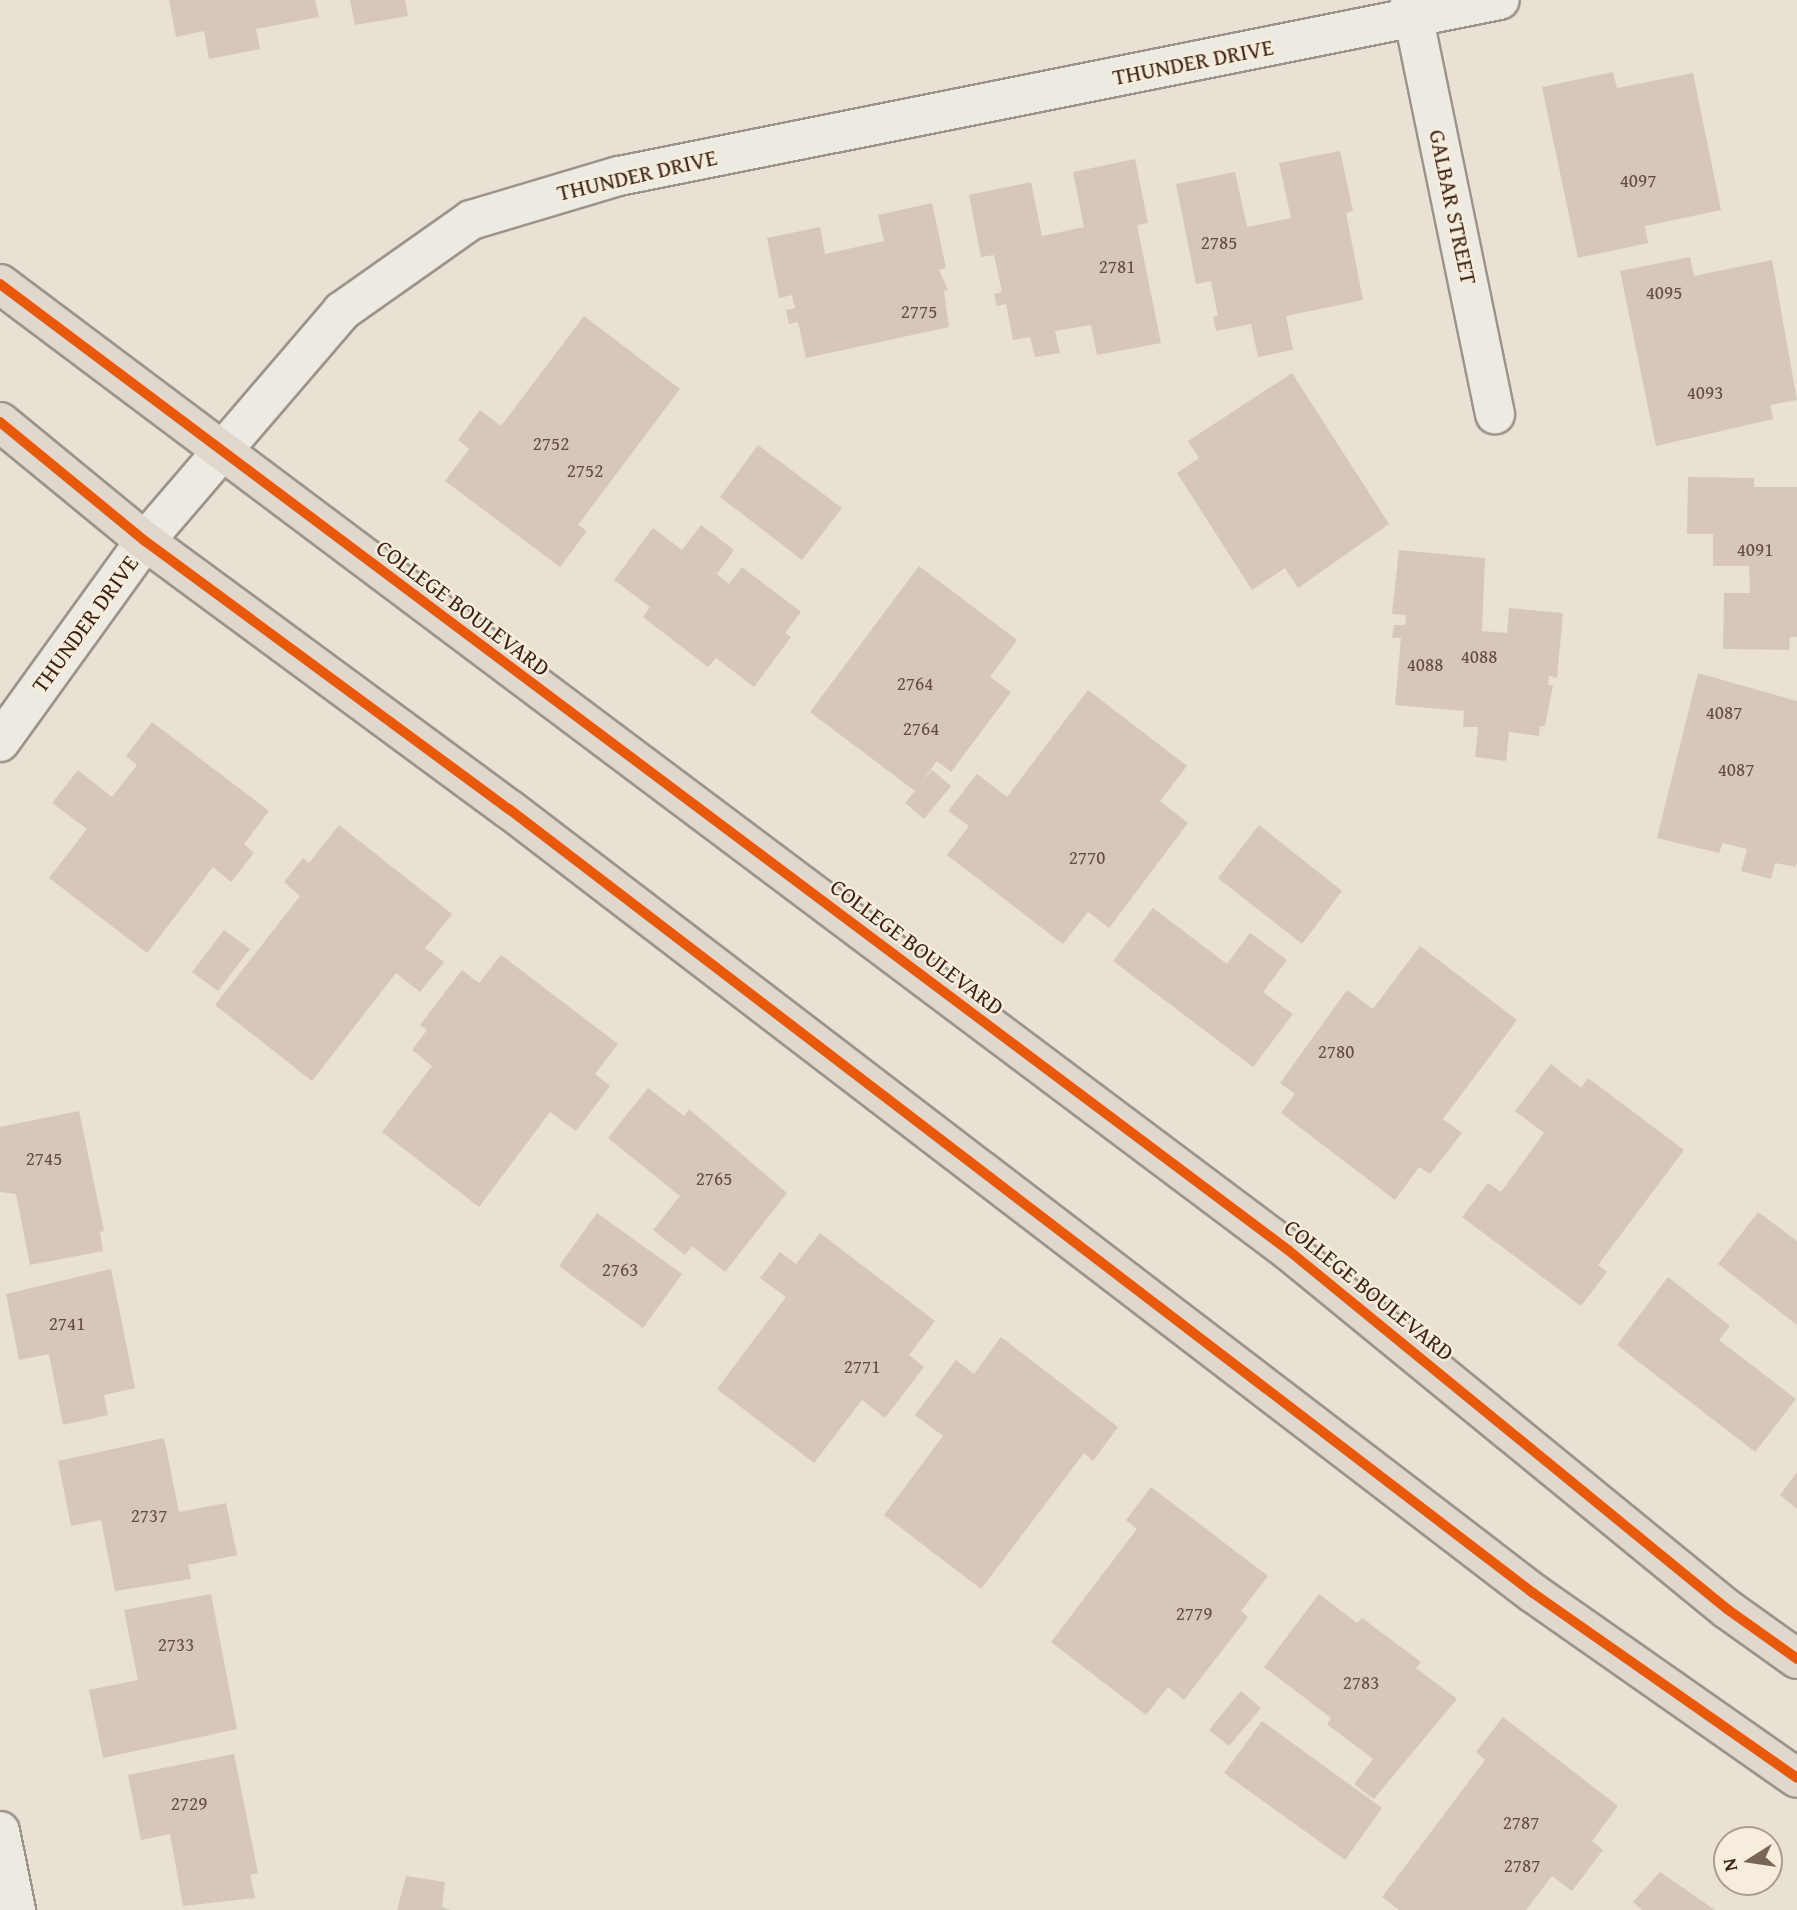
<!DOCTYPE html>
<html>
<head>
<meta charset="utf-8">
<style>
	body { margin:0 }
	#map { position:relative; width:1797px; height:1910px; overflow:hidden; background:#e9e1d3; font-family:"Gentium Book Plus",serif }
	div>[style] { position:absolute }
	.building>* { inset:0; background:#d6c7ba }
	.roads { filter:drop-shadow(2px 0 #9c948a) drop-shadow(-2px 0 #9c948a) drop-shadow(0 2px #9c948a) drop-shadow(0 -2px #9c948a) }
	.minor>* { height:38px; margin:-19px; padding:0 19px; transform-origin:19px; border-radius:19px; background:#edeae2 }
	.major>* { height:38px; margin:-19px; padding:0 19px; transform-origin:19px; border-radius:19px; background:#e0d8cd }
	.cycleway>* { height:10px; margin:-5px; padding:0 5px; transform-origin:5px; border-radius:5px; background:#e8590c }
	span { translate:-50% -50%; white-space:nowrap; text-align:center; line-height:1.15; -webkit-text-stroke:5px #f6eddd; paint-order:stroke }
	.number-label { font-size:19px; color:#644b3d }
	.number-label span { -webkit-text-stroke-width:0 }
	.street-label { font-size:23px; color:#3e2213 }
	.north { position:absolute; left:1713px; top:1826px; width:70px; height:70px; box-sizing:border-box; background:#f6eddd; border:2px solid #ac9c8c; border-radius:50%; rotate:258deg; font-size:19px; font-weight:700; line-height:28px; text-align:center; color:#3e2213 }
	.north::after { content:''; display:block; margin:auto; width:24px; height:32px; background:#7a6556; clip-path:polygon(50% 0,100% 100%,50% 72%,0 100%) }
</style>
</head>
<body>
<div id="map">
	<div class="building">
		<div style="clip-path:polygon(169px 0,315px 0,319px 17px,256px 29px,260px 49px,209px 59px,204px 31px,176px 37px)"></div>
		<div style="clip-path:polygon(350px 0,405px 0,408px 16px,355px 25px)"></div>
		<div style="clip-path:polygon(1613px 72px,1617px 88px,1693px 73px,1721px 210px,1645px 226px,1648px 243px,1578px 258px,1542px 87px)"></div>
		<div style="clip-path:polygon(1340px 151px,1353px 211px,1346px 213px,1363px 300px,1286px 316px,1293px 350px,1258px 357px,1251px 324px,1216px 331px,1213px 317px,1218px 316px,1211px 281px,1196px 284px,1176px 184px,1235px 172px,1247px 227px,1291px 218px,1279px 163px)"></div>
		<div style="clip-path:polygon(1135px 159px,1148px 223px,1137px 225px,1161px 343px,1097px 355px,1091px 325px,1055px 331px,1060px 353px,1035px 357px,1030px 337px,1013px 340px,1006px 304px,997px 306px,994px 294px,1002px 292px,994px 255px,981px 257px,969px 195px,1031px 182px,1042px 236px,1084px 227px,1073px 172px)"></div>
		<div style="clip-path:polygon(932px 203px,946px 268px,939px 270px,948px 290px,944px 291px,949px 327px,806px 358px,798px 322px,789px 324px,786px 310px,795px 308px,792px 295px,779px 298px,767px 238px,820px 227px,825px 254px,884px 241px,878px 215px)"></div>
		<div style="clip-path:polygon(1690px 257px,1694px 276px,1772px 260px,1797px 400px,1770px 405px,1773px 419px,1656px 446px,1620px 271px)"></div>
		<div style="clip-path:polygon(584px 316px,680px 389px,578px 525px,587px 531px,560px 567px,445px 481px,469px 449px,458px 440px,480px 410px,501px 426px)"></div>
		<div style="clip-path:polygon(1292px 373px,1389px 524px,1298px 588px,1285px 568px,1252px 590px,1177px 473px,1199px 458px,1188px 441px)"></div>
		<div style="clip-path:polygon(758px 445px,842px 508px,802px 560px,720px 497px)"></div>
		<div style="clip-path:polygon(1688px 477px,1754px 478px,1754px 487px,1797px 487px,1797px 637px,1790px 637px,1789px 650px,1723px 649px,1724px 593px,1750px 593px,1749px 566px,1713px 566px,1713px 534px,1687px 534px)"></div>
		<div style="clip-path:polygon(701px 525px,734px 550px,717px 574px,729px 584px,742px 567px,801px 612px,785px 633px,791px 637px,754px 687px,716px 658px,708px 667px,643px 617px,650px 607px,614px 580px,653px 528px,682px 550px)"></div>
		<div style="clip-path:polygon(1399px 550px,1485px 558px,1482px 631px,1507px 633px,1509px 608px,1563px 613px,1557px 678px,1549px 676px,1548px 685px,1553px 685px,1545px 726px,1540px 726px,1539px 736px,1509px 732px,1506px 761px,1475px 757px,1478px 727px,1463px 727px,1464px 711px,1395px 705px,1401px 638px,1392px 638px,1394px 625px,1405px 625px,1406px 615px,1392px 614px)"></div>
		<div style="clip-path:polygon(919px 566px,1017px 640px,990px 677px,1011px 692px,951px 772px,937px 761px,921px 783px,932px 770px,951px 786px,924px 819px,905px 803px,915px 791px,810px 712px)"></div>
		<div style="clip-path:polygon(1698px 673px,1797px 701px,1797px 863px,1795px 867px,1775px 863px,1771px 879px,1741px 871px,1747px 849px,1723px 843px,1719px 853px,1657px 838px)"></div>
		<div style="clip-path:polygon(1088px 690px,1187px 766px,1160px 801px,1188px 823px,1109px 928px,1088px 912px,1063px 944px,947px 855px,969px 826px,948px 811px,977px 774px,1007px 797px)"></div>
		<div style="clip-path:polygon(152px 722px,269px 811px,244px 844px,254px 853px,231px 882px,213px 867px,147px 953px,49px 878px,87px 829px,52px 803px,78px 770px,112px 797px,137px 765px,126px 756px)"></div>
		<div style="clip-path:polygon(339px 825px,452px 914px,425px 948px,444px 962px,420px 992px,396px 973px,312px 1081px,215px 1005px,300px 896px,284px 882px,303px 858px,309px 863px)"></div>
		<div style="clip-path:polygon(1259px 825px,1342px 891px,1302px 944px,1218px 878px)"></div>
		<div style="clip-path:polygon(1153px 908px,1227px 964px,1250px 933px,1287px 960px,1263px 992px,1293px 1014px,1253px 1067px,1113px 961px)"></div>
		<div style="clip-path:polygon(224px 930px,250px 949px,218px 991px,192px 972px)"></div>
		<div style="clip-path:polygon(1420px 946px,1517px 1020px,1443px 1119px,1462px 1133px,1430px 1174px,1419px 1167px,1395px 1200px,1281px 1113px,1295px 1094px,1280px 1083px,1347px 990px,1373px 1009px)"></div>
		<div style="clip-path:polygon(501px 955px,618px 1044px,595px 1074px,610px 1086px,576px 1131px,550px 1112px,479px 1207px,382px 1132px,432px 1066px,412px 1050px,427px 1030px,420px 1025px,462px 970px,479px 983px)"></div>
		<div style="clip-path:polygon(1551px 1064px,1581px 1088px,1588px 1078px,1684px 1150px,1598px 1265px,1607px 1272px,1581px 1306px,1462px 1217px,1488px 1183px,1501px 1192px,1544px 1133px,1515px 1111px)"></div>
		<div style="clip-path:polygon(648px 1088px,684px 1116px,689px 1109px,787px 1193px,725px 1272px,692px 1246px,685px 1255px,653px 1230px,680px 1196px,608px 1138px)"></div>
		<div style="clip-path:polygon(79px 1111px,104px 1231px,100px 1232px,103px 1251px,30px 1265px,16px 1194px,0 1192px,0 1127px)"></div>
		<div style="clip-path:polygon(1758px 1212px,1797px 1241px,1797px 1325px,1718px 1264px)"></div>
		<div style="clip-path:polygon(597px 1213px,682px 1274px,643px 1328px,559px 1266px)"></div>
		<div style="clip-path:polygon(820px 1233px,935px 1321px,909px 1355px,924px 1367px,885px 1418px,862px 1400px,814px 1463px,717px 1389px,786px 1297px,760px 1278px,780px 1252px,796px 1264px)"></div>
		<div style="clip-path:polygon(111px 1269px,135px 1388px,104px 1395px,108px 1415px,63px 1425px,49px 1354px,19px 1360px,6px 1294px)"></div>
		<div style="clip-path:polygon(1668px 1277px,1730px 1326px,1719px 1340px,1796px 1399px,1755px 1452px,1617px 1345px)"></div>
		<div style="clip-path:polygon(1001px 1337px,1118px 1427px,1093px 1461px,1084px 1453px,981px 1589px,884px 1515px,943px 1436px,915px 1415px,956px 1360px,974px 1374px)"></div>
		<div style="clip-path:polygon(164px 1438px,179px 1512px,226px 1503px,237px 1555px,188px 1565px,191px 1579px,115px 1591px,101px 1520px,71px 1526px,58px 1461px)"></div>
		<div style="clip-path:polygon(1797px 1472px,1797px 1509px,1780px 1495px)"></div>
		<div style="clip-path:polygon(1151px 1487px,1268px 1576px,1241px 1611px,1248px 1617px,1184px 1700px,1168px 1687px,1146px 1715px,1051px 1642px,1137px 1529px,1126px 1520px)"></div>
		<div style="clip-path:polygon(211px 1594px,237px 1729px,103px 1758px,89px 1690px,138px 1680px,124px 1610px)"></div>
		<div style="clip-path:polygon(1319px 1594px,1357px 1623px,1362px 1618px,1421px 1662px,1416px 1668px,1457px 1699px,1374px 1799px,1354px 1784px,1373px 1759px,1327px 1724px,1331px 1718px,1264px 1667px)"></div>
		<div style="clip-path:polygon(1241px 1691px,1261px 1708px,1229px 1746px,1209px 1730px)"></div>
		<div style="clip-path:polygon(1503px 1717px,1618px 1806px,1592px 1841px,1603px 1850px,1572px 1891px,1552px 1876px,1526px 1910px,1399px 1910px,1382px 1897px,1485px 1760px,1476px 1752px)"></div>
		<div style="clip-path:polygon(1262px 1721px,1382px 1808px,1345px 1860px,1224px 1773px)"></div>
		<div style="clip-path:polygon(234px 1754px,258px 1873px,250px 1875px,255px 1898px,183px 1906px,170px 1834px,141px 1840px,128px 1775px)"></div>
		<div style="clip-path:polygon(1660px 1872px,1715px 1910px,1642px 1910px,1633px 1902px)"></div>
		<div style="clip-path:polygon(406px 1876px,445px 1882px,442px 1907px,451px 1910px,397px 1910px)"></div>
	</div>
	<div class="roads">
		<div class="minor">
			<div style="left:1410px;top:0;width:423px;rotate:78.4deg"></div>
			<div style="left:0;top:742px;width:248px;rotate:-54.2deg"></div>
			<div style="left:145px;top:541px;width:303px;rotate:-49.4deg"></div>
			<div style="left:342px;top:311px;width:158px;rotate:-35.2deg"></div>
			<div style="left:471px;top:220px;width:154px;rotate:-16.6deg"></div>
			<div style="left:619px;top:176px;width:898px;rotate:-11.3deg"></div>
			<div style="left:0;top:1831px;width:81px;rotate:78.6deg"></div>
		</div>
		<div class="major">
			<div style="left:0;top:284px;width:1610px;rotate:36.87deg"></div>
			<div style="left:1288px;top:1250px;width:567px;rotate:39.28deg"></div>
			<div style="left:1727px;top:1609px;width:86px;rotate:35.5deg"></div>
			<div style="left:0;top:422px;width:188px;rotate:39.4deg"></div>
			<div style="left:145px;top:541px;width:452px;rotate:36.4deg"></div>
			<div style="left:509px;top:809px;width:1290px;rotate:37.44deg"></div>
			<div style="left:1533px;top:1593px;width:322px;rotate:35deg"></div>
		</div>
	</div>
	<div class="cycleway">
		<div style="left:0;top:284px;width:1610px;rotate:36.87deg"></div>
		<div style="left:1288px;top:1250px;width:567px;rotate:39.28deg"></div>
		<div style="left:1727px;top:1609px;width:86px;rotate:35.5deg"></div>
		<div style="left:0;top:422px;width:188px;rotate:39.4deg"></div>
		<div style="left:145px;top:541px;width:452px;rotate:36.4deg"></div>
		<div style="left:509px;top:809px;width:1290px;rotate:37.44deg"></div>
		<div style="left:1533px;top:1593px;width:322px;rotate:35deg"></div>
	</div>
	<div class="number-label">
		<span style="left:1638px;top:181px">4097</span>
		<span style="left:1219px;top:243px">2785</span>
		<span style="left:1117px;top:267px">2781</span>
		<span style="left:1664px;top:293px">4095</span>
		<span style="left:919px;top:312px">2775</span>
		<span style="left:1705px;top:393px">4093</span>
		<span style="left:551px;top:444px">2752</span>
		<span style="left:585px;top:471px">2752</span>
		<span style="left:1755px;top:550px">4091</span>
		<span style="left:1479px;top:657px">4088</span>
		<span style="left:1425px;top:665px">4088</span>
		<span style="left:915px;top:684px">2764</span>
		<span style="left:1724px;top:713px">4087</span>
		<span style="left:921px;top:729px">2764</span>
		<span style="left:1736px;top:770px">4087</span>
		<span style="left:1087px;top:858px">2770</span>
		<span style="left:1336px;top:1052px">2780</span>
		<span style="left:44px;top:1159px">2745</span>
		<span style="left:714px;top:1179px">2765</span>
		<span style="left:620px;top:1270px">2763</span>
		<span style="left:67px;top:1324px">2741</span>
		<span style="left:862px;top:1367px">2771</span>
		<span style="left:149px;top:1516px">2737</span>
		<span style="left:1194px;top:1614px">2779</span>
		<span style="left:176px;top:1645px">2733</span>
		<span style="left:1361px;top:1683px">2783</span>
		<span style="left:189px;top:1804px">2729</span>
		<span style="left:1521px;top:1823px">2787</span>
		<span style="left:1522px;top:1866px">2787</span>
	</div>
	<div class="street-label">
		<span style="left:1193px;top:62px;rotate:-11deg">THUNDER DRIVE</span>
		<span style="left:637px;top:175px;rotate:-13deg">THUNDER DRIVE</span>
		<span style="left:1453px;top:207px;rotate:78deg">GALBAR STREET</span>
		<span style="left:463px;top:608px;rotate:37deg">COLLEGE BOULEVARD</span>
		<span style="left:85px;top:624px;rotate:-54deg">THUNDER DRIVE</span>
		<span style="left:917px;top:947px;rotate:37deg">COLLEGE BOULEVARD</span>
		<span style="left:1369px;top:1290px;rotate:39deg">COLLEGE BOULEVARD</span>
	</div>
	<div class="north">N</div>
</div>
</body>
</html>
